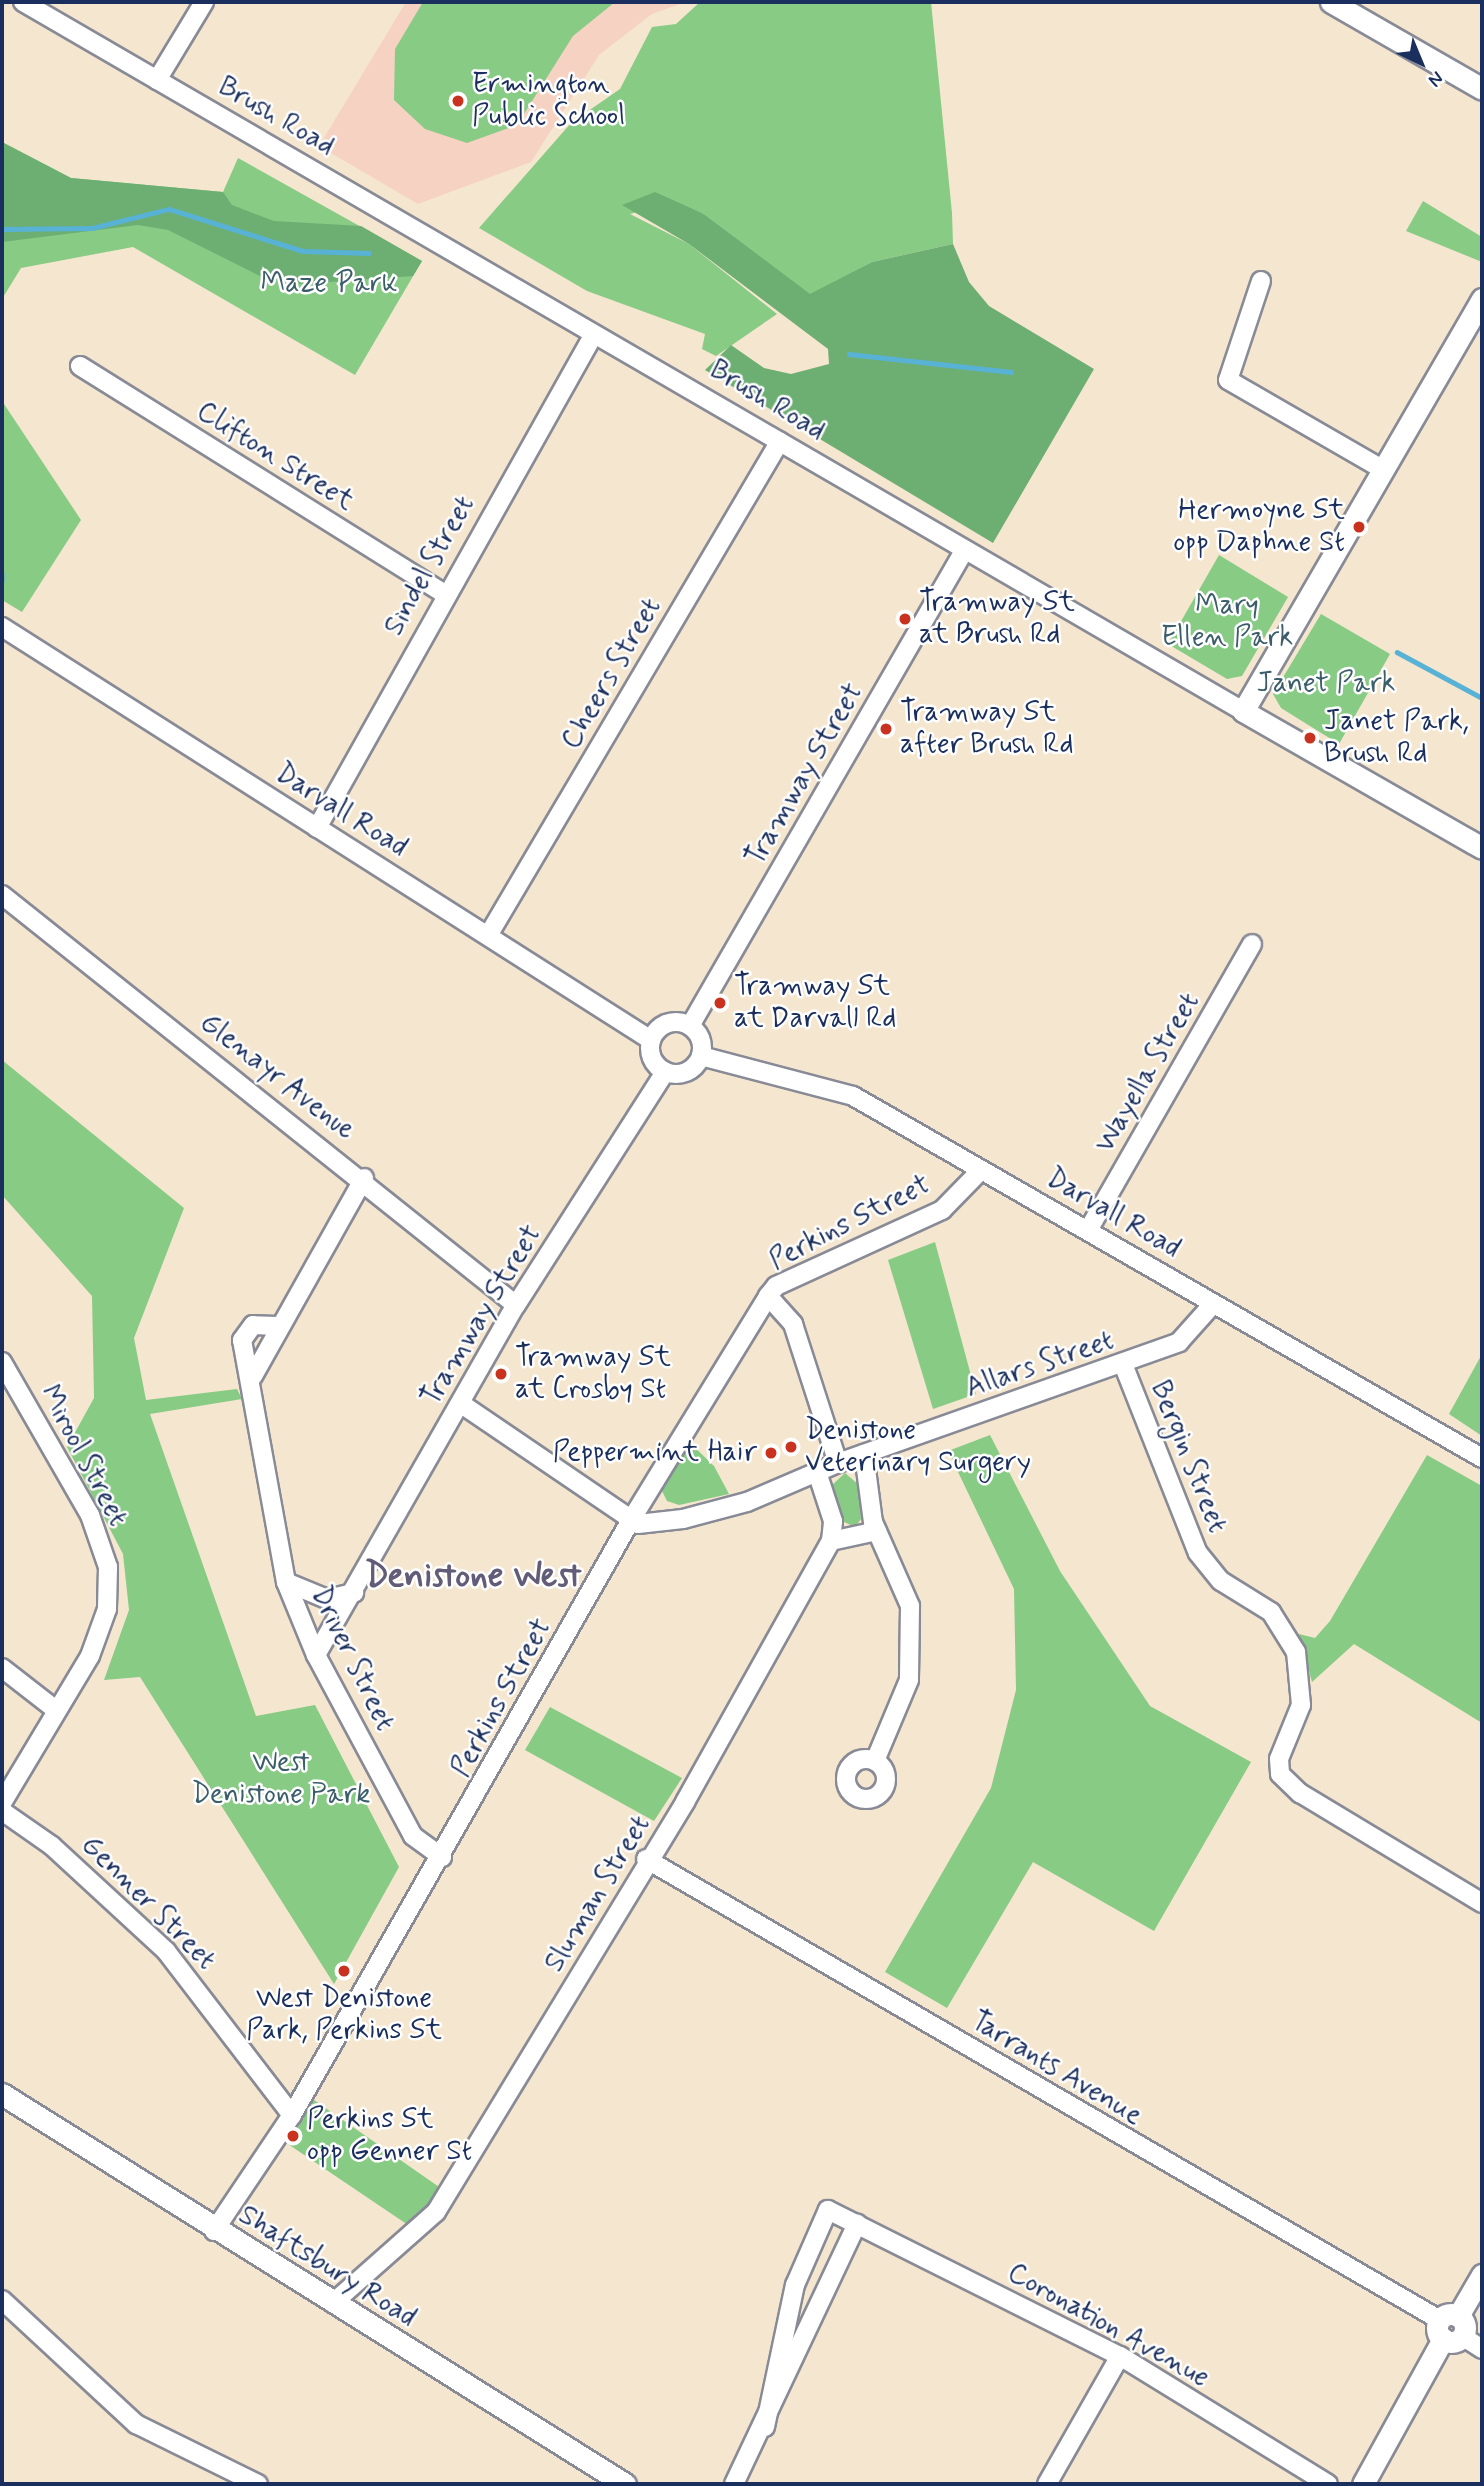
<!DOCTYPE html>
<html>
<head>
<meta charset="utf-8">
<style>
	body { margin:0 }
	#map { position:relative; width:1484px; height:2486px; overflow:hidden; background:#f5e6cf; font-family:Mynerve,sans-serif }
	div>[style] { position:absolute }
	.built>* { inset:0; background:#f6d2c3 }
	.green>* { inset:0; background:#87cb85 }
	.forest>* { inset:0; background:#6daf72 }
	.stream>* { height:4.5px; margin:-2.25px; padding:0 2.25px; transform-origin:2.25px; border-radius:2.25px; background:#58b2d5 }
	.roads { filter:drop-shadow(2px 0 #888a96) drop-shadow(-2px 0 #888a96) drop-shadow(0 2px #888a96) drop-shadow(0 -2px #888a96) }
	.minor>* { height:18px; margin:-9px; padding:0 9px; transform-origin:9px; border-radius:9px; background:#fff }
	.minor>.ring { margin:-9px; padding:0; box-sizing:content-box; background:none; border:18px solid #fff; border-radius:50% }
	.tertiary>* { height:21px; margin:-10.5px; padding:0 10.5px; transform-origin:10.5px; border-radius:10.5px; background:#fff }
	.tertiary>.ring { margin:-10.5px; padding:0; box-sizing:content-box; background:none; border:21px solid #fff; border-radius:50% }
	.dots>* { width:19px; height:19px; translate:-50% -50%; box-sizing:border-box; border:4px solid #fff; border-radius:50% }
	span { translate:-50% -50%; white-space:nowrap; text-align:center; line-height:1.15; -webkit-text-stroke:5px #fff; paint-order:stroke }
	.poi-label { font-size:28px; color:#1b2f5e }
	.left { translate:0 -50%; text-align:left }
	.right { translate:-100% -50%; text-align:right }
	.street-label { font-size:28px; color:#1b2f5e }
	.park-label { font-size:28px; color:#3b5e6a }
	.district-label { font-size:35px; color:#625c78; font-weight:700 }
	.frame { position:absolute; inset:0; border:4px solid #1b2f5e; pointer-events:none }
	.north { position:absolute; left:1386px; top:28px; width:70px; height:70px; -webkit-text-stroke:5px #fff; paint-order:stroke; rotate:137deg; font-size:19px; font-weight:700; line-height:28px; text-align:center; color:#1b2f5e }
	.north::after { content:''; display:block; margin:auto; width:24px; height:32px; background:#1b2f5e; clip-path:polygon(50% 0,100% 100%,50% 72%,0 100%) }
</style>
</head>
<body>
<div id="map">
	<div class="built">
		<div style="clip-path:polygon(406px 2px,685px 2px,652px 14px,599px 55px,531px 162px,418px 204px,319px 146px)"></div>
	</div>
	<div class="green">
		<div style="clip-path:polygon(423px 2px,615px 2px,573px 36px,517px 125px,467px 143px,425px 129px,394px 100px,395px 49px)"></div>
		<div style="clip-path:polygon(700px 2px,931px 2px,952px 213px,953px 244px,872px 262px,810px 295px,704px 214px,674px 202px,630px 214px,689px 244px,777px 314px,716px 356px,702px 349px,705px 334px,587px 291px,479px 228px,571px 123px,620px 89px,652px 27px,676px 24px)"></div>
		<div style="clip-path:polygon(2px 142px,71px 178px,223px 192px,238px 158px,422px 261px,355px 375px,133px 247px,21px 268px,2px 299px)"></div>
		<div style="clip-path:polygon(1423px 201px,1482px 237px,1482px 262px,1406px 231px)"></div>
		<div style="clip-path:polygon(2px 401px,81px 520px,22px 612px,2px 600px)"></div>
		<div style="clip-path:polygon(1219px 555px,1288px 597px,1242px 676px,1227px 679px,1168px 644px)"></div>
		<div style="clip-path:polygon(1321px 614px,1390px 654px,1339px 744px,1281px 708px,1273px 694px)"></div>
		<div style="clip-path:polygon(2px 1060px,184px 1208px,134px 1338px,146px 1400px,237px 1389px,242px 1399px,150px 1414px,256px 1716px,315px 1705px,399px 1867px,334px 1984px,140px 1677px,104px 1680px,129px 1610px,123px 1554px,67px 1447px,94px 1398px,92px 1296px,2px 1195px)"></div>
		<div style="clip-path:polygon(935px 1242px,976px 1394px,933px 1409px,888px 1260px)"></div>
		<div style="clip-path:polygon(1482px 1354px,1482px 1436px,1449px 1414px)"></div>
		<div style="clip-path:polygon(990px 1435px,1060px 1571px,1150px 1706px,1251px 1762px,1154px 1931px,1033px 1862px,947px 2008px,885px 1972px,991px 1788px,1016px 1690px,1014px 1589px,948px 1451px)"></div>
		<div style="clip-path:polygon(689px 1442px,714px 1466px,729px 1494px,679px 1505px,667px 1501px,662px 1491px)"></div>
		<div style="clip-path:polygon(1427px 1455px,1482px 1486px,1482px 1723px,1354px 1644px,1312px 1682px,1299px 1634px,1315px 1638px,1330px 1621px)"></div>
		<div style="clip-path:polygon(845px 1473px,859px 1485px,861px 1519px,855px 1527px,842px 1521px,830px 1487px)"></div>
		<div style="clip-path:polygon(550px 1707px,682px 1778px,654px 1821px,525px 1750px)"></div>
		<div style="clip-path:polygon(314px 2100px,442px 2189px,414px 2229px,288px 2144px)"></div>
	</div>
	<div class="forest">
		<div style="clip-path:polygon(2px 142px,71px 178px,223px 192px,232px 205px,274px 221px,361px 226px,422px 261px,413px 276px,301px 284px,264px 278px,168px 230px,138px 225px,2px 242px)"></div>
		<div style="clip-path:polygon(655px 192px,704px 214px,810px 294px,872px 262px,953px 244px,969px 282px,989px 306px,1094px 369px,993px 543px,705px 370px,731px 345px,764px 368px,791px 374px,829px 364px,828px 349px,689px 244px,622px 205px)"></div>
	</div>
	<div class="stream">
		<div style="left:2px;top:229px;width:90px;rotate:-0.6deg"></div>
		<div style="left:92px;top:228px;width:79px;rotate:-13.9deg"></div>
		<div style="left:169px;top:209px;width:140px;rotate:17.4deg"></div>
		<div style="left:303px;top:251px;width:66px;rotate:1.7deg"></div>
		<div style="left:849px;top:354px;width:163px;rotate:6.3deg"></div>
		<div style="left:2px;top:574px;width:7px;rotate:90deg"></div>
		<div style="left:1397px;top:652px;width:97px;rotate:28.4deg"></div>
	</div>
	<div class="roads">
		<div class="minor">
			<div style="left:23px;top:2px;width:1411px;rotate:30.16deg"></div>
			<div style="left:157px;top:80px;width:91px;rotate:-58.9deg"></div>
			<div style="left:1261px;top:281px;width:104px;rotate:108.4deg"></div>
			<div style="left:1228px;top:380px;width:178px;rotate:30deg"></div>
			<div style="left:80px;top:366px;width:428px;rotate:32deg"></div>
			<div style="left:2px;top:627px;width:769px;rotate:32.47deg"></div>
			<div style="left:317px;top:828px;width:566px;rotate:-60.72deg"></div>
			<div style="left:2px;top:895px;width:657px;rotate:38.58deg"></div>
			<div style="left:489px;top:934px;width:572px;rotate:-59.45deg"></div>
			<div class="ring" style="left:650px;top:1022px;width:34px;height:34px"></div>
			<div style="left:690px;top:1026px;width:548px;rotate:-60.02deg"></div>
			<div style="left:701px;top:1056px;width:157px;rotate:14.7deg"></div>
			<div style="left:853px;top:1096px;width:726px;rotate:29.92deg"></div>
			<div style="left:1090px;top:1227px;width:326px;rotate:-60.2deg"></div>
			<div style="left:768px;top:1296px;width:38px;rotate:48deg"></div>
			<div style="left:793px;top:1324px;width:146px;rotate:72.1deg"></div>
			<div style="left:278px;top:1326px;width:25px;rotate:-178deg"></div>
			<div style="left:253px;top:1325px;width:19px;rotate:126deg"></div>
			<div style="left:242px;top:1340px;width:246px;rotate:79.7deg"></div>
			<div style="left:286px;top:1582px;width:79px;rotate:67.7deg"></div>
			<div style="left:316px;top:1655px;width:205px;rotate:61.8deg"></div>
			<div style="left:413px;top:1836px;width:36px;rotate:36deg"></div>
			<div style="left:2px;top:1362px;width:177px;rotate:60.1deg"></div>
			<div style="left:90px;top:1515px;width:55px;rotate:70.9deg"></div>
			<div style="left:108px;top:1567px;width:42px;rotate:91.4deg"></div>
			<div style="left:107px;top:1609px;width:50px;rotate:109.9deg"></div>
			<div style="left:90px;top:1656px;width:171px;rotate:120.9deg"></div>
			<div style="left:1123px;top:1364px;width:203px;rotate:68.4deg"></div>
			<div style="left:1198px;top:1553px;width:36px;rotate:51deg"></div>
			<div style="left:1221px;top:1581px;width:59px;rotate:31.8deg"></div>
			<div style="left:1271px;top:1612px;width:47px;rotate:58deg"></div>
			<div style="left:1296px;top:1652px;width:53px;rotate:84.6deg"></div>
			<div style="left:1301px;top:1705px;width:58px;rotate:112.2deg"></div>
			<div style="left:1279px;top:1759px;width:15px;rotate:86deg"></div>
			<div style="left:1280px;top:1774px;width:28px;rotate:44deg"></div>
			<div style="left:1300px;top:1793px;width:213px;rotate:31.1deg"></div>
			<div style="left:253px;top:1376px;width:227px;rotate:-60.7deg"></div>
			<div style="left:460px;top:1403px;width:215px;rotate:34.2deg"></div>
			<div style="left:638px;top:1524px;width:45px;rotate:-6.3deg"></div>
			<div style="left:683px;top:1519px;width:66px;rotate:-14.9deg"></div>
			<div style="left:747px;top:1502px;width:99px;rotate:-23.2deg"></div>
			<div style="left:838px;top:1463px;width:362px;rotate:-19.5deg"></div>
			<div style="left:1179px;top:1342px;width:51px;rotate:-48.2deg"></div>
			<div style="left:864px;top:1454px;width:69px;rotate:82.5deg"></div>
			<div style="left:873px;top:1522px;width:92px;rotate:66.2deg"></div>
			<div style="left:910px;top:1606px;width:74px;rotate:90.8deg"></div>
			<div style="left:909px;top:1680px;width:88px;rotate:112.8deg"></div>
			<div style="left:831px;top:1541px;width:47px;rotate:-12.3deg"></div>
			<div style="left:286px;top:1582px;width:44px;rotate:22.5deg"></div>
			<div style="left:327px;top:1599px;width:28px;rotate:-13deg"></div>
			<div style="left:316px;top:1655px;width:403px;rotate:-60.3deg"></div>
			<div style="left:516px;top:1305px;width:277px;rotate:-57.4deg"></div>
			<div style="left:2px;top:1668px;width:68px;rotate:37.9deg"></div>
			<div class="ring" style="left:846px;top:1759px;width:22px;height:22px"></div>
			<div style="left:2px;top:1811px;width:61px;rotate:35deg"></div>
			<div style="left:52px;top:1846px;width:155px;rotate:42.6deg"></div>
			<div style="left:166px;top:1951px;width:207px;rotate:52.5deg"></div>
			<div style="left:646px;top:1859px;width:918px;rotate:30.14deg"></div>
			<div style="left:214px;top:2231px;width:140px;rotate:-56.1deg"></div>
			<div style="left:292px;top:2115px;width:685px;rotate:-60.33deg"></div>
			<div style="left:631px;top:1520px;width:263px;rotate:-58.5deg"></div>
			<div style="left:768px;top:1296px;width:13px;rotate:-51deg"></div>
			<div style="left:776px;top:1286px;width:183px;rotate:-24.6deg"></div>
			<div style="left:942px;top:1210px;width:56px;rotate:-45.7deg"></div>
			<div style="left:2px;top:2300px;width:183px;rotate:42.8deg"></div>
			<div style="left:136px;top:2424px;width:136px;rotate:26.2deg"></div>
			<div style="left:333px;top:2303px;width:137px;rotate:-41.5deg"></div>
			<div style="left:436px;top:2212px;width:480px;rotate:-58.7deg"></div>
			<div style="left:685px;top:1802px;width:299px;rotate:-60.8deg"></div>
			<div style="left:831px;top:1541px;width:20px;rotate:-84deg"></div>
			<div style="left:833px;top:1521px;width:52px;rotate:-108.1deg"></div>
			<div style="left:1462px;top:2336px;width:24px;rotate:33deg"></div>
			<div style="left:765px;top:2427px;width:145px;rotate:-78.1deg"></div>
			<div style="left:795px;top:2285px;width:82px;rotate:-66.3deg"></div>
			<div style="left:828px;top:2210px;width:326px;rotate:26.6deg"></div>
			<div style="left:1120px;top:2356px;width:244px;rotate:31.6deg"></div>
			<div style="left:734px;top:2484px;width:288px;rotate:-64.7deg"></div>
			<div style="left:1047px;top:2484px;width:147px;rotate:-60.3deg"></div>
		</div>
		<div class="tertiary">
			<div style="left:1331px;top:2px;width:174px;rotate:29.9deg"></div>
			<div style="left:1482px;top:299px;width:476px;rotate:120.1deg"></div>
			<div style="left:1243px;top:711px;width:275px;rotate:29.8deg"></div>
			<div style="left:2px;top:2094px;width:735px;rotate:32.05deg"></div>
			<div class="ring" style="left:1437px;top:2314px;width:7px;height:7px"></div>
			<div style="left:1458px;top:2316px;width:48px;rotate:-59.7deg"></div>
			<div style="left:1363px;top:2484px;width:166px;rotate:-61.1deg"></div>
		</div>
	</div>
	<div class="dots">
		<div style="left:458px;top:101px;background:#c8321e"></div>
		<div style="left:1359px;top:527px;background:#c8321e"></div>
		<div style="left:905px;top:619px;background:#c8321e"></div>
		<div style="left:886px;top:729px;background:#c8321e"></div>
		<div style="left:1310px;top:738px;background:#c8321e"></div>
		<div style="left:720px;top:1003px;background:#c8321e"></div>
		<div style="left:501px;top:1374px;background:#c8321e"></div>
		<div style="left:791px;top:1447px;background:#c8321e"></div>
		<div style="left:771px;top:1453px;background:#c8321e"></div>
		<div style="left:344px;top:1971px;background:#c8321e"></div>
		<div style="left:293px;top:2136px;background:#c8321e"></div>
	</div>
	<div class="poi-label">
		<span class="left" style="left:472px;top:101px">Ermington<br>Public School</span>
		<span class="right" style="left:1345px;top:527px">Hermoyne St<br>opp Daphne St</span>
		<span class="left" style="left:919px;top:619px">Tramway St<br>at Brush Rd</span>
		<span class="left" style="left:900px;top:729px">Tramway St<br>after Brush Rd</span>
		<span class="left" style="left:1324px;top:738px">Janet Park,<br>Brush Rd</span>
		<span class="left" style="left:734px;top:1003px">Tramway St<br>at Darvall Rd</span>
		<span class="left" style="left:515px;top:1374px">Tramway St<br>at Crosby St</span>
		<span class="left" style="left:805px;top:1447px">Denistone<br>Veterinary Surgery</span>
		<span class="right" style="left:757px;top:1453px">Peppermint Hair</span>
		<span style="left:344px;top:2015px">West Denistone<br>Park, Perkins St</span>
		<span class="left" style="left:307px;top:2136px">Perkins St<br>opp Genner St</span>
	</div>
	<div class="street-label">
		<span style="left:276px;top:117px;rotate:30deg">Brush Road</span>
		<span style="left:767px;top:401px;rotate:31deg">Brush Road</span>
		<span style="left:275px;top:457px;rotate:32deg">Clifton Street</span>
		<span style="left:430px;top:566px;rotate:-61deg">Sindel Street</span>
		<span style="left:612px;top:674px;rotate:-60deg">Cheers Street</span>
		<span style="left:805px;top:775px;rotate:-60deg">Tramway Street</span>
		<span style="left:341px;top:811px;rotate:32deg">Darvall Road</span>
		<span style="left:1148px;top:1073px;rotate:-60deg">Wayella Street</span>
		<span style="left:277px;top:1077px;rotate:38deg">Glenayr Avenue</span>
		<span style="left:1113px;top:1214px;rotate:30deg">Darvall Road</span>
		<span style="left:850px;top:1223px;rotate:-27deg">Perkins Street</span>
		<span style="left:482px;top:1316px;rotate:-59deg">Tramway Street</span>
		<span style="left:1040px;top:1365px;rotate:-19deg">Allars Street</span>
		<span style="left:83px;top:1456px;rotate:62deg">Mirool Street</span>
		<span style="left:1188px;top:1457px;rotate:68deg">Bergin Street</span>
		<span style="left:352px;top:1659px;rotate:64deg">Driver Street</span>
		<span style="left:502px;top:1698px;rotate:-61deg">Perkins Street</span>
		<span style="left:598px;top:1894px;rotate:-59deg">Sluman Street</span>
		<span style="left:148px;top:1903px;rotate:45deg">Genner Street</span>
		<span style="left:1056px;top:2069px;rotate:31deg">Tarrants Avenue</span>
		<span style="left:327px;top:2267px;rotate:32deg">Shaftsbury Road</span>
		<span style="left:1108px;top:2326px;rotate:29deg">Coronation Avenue</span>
	</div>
	<div class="park-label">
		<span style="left:329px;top:284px">Maze Park</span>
		<span style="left:1227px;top:622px">Mary<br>Ellen Park</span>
		<span style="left:1326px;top:684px">Janet Park</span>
		<span style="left:281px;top:1779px">West<br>Denistone Park</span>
	</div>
	<div class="district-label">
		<span style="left:473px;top:1576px">Denistone West</span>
	</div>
	<div class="frame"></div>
	<div class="north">N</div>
</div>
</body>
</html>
